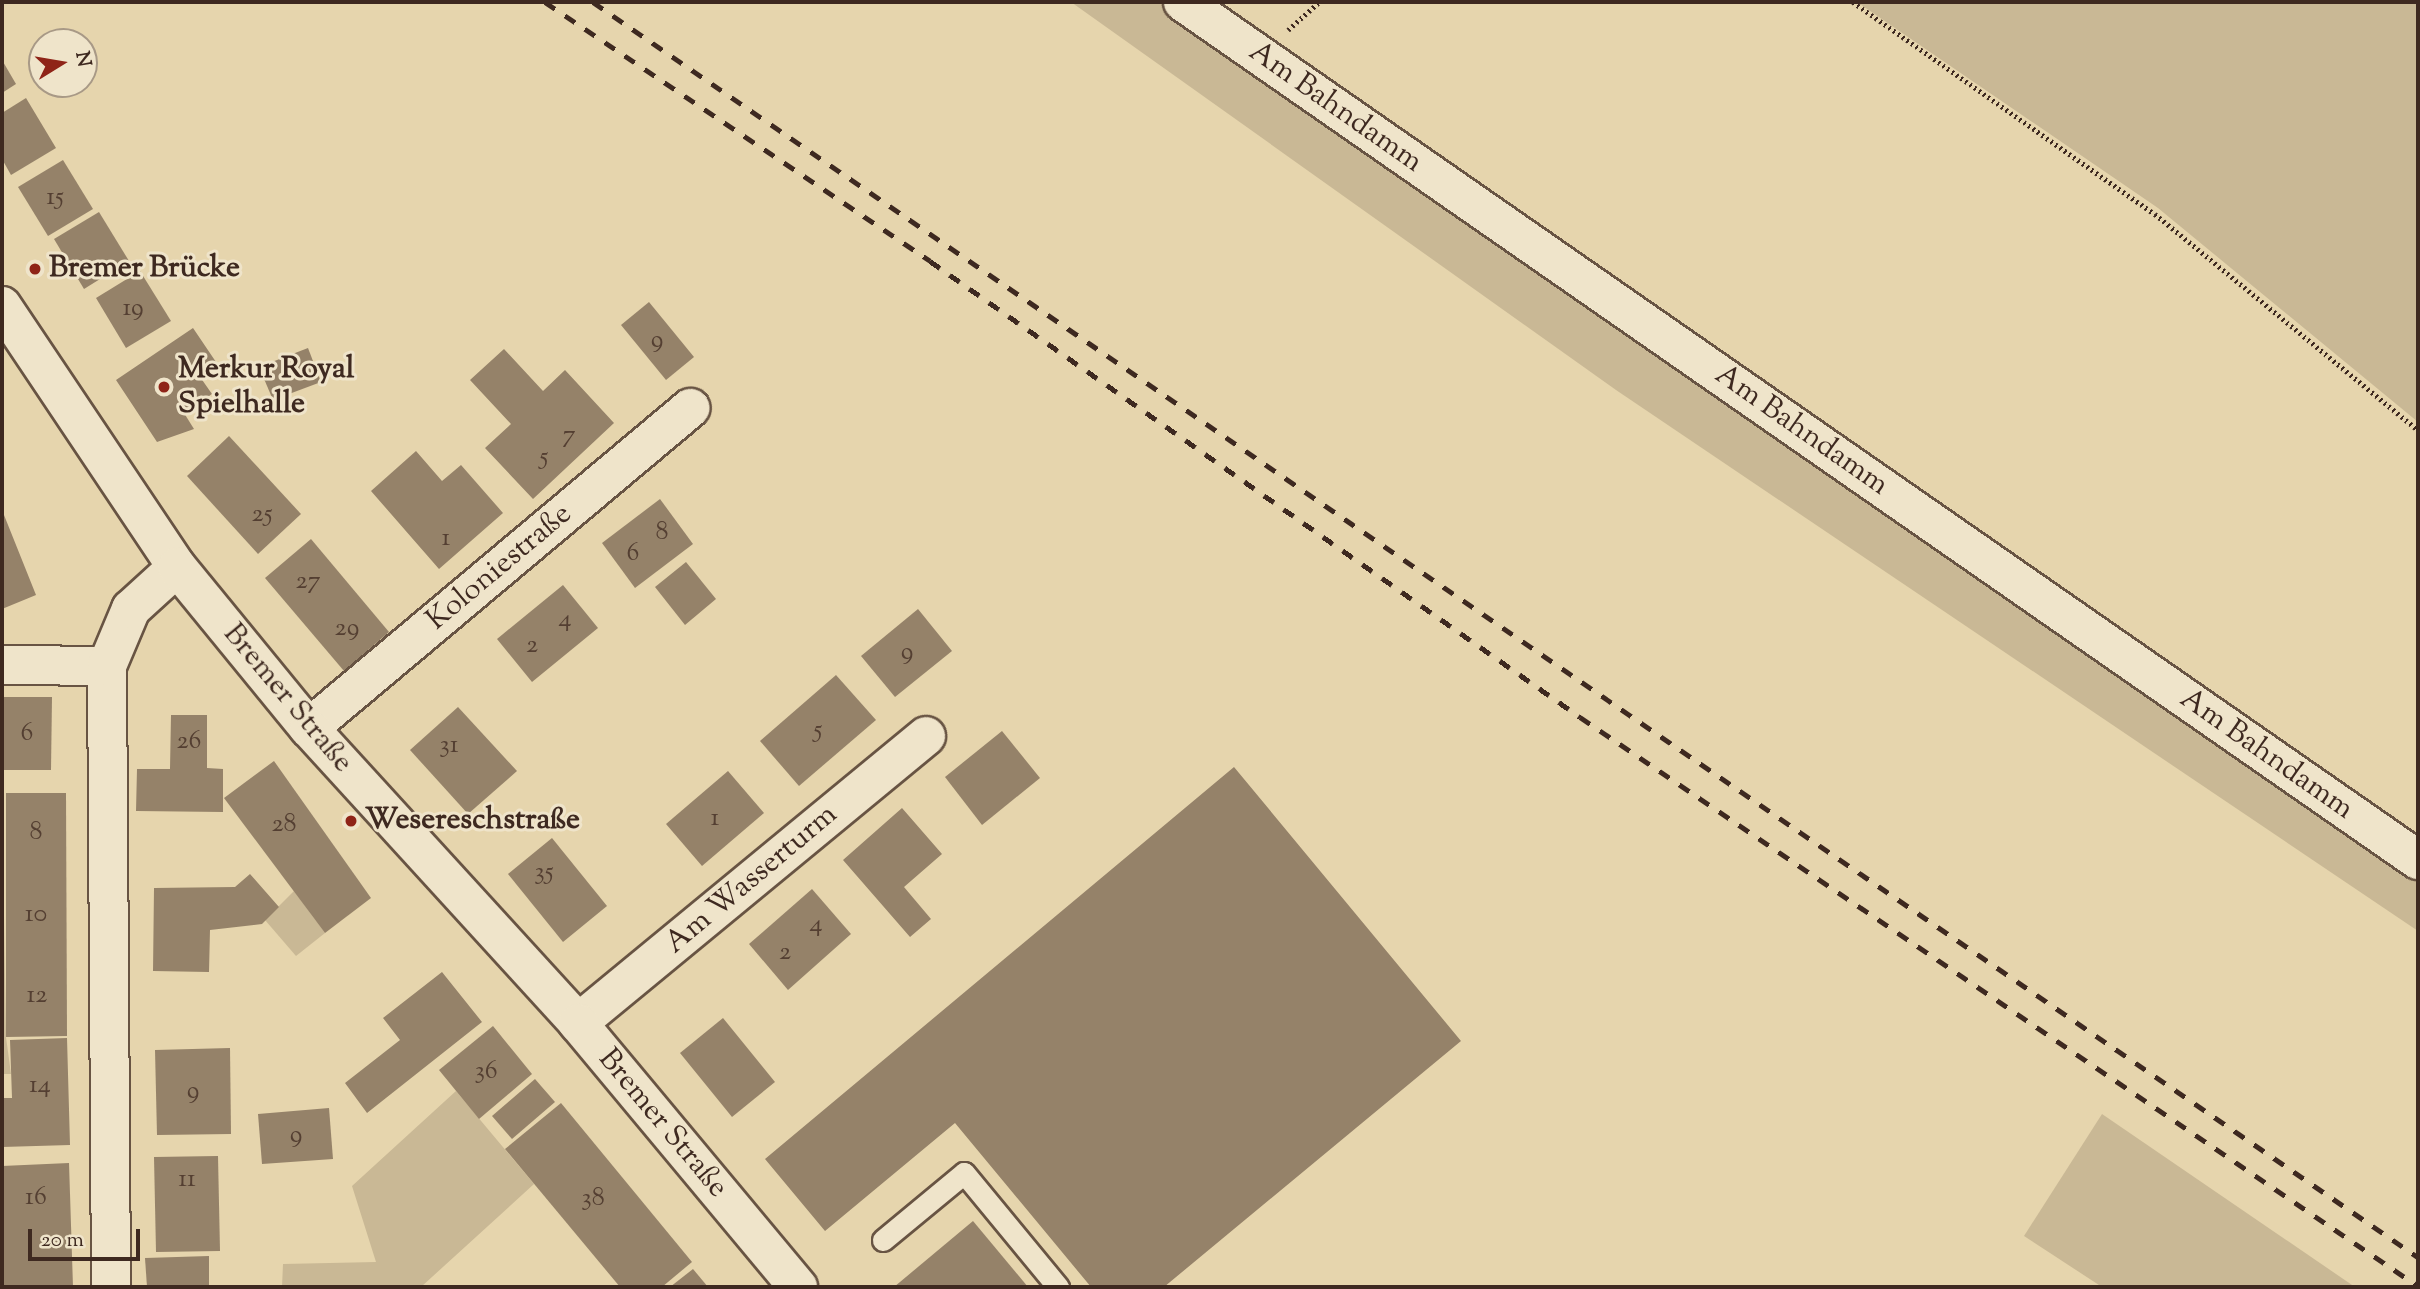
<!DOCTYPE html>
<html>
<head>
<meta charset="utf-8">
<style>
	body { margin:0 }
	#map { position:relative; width:2420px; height:1289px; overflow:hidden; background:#e6d5ad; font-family:"Sorts Mill Goudy",serif }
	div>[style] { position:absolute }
	.green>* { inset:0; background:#c9b895 }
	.building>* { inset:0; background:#958269 }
	.path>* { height:4.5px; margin-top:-2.25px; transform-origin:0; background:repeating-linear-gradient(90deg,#3e2920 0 2px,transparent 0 5.5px) }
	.roads { filter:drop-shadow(2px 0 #685443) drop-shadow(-2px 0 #685443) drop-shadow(0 2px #685443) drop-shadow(0 -2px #685443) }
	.service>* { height:21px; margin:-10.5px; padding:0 10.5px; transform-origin:10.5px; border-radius:10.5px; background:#efe4ca }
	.minor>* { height:38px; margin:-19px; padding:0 19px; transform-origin:19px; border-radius:19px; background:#efe4ca }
	.secondary>* { height:38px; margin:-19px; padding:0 19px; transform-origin:19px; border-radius:19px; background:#efe4ca }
	.rail>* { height:5px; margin-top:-2.5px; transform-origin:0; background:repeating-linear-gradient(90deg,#3e2920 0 12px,transparent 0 24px) }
	.dots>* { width:19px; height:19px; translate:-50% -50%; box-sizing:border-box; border:4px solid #efe4ca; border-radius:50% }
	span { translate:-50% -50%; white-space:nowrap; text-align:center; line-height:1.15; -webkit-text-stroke:6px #efe4ca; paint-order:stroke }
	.number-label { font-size:26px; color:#543f32 }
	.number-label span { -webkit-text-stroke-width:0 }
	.street-label { font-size:30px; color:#3e2920 }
	.poi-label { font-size:30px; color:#3e2920; font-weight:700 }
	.left { translate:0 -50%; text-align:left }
	.frame { position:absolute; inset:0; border:4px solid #3e2920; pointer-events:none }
	.north { position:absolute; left:28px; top:28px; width:70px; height:70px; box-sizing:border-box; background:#efe4ca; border:2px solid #a89986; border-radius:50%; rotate:79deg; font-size:19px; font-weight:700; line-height:28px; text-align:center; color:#3e2920 }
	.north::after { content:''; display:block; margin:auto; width:24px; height:32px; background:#8f2418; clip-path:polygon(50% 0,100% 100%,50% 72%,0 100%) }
	.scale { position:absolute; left:28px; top:1229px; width:112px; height:32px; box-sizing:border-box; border:4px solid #3e2920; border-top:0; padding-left:9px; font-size:21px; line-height:24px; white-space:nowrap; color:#3e2920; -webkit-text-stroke:5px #efe4ca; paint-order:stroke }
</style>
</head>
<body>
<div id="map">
	<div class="green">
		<div style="clip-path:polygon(1071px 2px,1160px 2px,2418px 878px,2418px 931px,1616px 390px)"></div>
		<div style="clip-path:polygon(1857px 2px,2418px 2px,2418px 422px,2158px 208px)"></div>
		<div style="clip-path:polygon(2px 793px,6px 1037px,11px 1074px,2px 1074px)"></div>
		<div style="clip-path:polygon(294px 891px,325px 933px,296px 956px,265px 920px)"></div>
		<div style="clip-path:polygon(456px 1091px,534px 1184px,421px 1287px,282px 1287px,283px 1264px,376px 1262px,352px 1186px)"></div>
		<div style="clip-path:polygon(2102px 1114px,2355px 1287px,2102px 1287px,2024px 1236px)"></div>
	</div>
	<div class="building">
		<div style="clip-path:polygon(2px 60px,16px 84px,2px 93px)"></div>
		<div style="clip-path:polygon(26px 98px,56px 148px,11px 175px,2px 159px,2px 113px)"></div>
		<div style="clip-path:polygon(63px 160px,93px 209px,48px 236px,18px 187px)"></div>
		<div style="clip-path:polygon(99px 212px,129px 261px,84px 289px,54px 239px)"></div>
		<div style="clip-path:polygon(140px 271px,171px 321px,126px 348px,96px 298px)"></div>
		<div style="clip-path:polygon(649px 302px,694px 357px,666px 380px,621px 325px)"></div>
		<div style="clip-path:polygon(193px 328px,216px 362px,198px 374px,212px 394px,184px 413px,194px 429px,157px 442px,116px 380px)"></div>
		<div style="clip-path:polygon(308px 348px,321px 382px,273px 400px,259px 367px)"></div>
		<div style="clip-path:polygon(504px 349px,543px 391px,565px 370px,614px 423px,533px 499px,485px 448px,511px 424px,470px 380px)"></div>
		<div style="clip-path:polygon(229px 436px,301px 514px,258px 554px,187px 476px)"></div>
		<div style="clip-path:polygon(416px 451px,442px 481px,461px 465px,503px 513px,439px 569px,371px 491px)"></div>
		<div style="clip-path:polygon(660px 499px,693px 544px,635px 588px,602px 543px)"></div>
		<div style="clip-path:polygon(2px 510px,36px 595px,2px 609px)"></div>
		<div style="clip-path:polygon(311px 539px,389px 632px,344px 671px,265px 578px)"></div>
		<div style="clip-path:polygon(686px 562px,716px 599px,685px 625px,655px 587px)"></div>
		<div style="clip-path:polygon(563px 585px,598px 628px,532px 682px,497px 639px)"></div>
		<div style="clip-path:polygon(918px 609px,952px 651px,895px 697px,861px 656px)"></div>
		<div style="clip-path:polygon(836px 675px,876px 720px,799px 786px,760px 741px)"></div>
		<div style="clip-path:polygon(2px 697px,52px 697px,51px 770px,2px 770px)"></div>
		<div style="clip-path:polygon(458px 707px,517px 771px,468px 814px,410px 750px)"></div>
		<div style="clip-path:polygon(171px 715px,207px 715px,207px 768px,223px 769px,223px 812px,136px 811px,137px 769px,170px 769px)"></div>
		<div style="clip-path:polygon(1002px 731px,1040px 778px,982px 825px,945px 777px)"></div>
		<div style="clip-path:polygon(274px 761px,371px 898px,325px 933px,224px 798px)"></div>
		<div style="clip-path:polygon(1234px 767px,1461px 1041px,1164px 1287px,1091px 1287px,955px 1123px,825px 1231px,765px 1159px)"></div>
		<div style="clip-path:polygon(728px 771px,764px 813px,702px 866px,666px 824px)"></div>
		<div style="clip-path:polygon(6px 793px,66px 793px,67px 1036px,6px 1037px)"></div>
		<div style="clip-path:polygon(902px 808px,942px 854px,904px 887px,931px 919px,910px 937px,843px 860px)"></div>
		<div style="clip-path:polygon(552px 838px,607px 906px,563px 942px,508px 874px)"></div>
		<div style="clip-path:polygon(250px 874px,279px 907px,262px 924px,210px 930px,209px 972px,153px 971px,154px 888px,235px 887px)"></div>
		<div style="clip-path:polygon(812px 889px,851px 934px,788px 990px,749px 944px)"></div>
		<div style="clip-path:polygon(442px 972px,482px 1022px,367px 1113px,345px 1083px,400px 1040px,383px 1018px)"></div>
		<div style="clip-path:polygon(723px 1018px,775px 1082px,732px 1117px,680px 1053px)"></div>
		<div style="clip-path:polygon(493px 1026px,532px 1074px,479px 1119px,439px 1070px)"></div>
		<div style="clip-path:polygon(67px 1038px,70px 1145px,2px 1147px,2px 1098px,12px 1098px,10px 1040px)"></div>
		<div style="clip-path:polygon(230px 1048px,231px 1134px,157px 1135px,155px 1050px)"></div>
		<div style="clip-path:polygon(535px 1079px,555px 1102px,512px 1139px,492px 1116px)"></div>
		<div style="clip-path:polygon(561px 1103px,692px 1262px,662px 1287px,620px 1287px,505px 1149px)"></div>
		<div style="clip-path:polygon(329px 1108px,333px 1159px,262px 1164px,258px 1114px)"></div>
		<div style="clip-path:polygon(218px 1156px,220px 1251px,156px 1252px,154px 1157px)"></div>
		<div style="clip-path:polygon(69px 1163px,73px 1287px,2px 1287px,2px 1166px)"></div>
		<div style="clip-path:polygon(973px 1221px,1028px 1287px,894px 1287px)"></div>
		<div style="clip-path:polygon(209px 1256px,209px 1287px,147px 1287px,145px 1258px)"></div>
		<div style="clip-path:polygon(693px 1269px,708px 1287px,670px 1287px)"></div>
	</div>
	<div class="path">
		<div style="left:1853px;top:2px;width:369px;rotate:35.1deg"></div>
		<div style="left:2155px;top:214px;width:340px;rotate:39.4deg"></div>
		<div style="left:1288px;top:30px;width:42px;rotate:-42.1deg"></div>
	</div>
	<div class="roads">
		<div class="service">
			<div style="left:883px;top:1240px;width:105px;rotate:-39.6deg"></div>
			<div style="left:964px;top:1173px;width:148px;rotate:50.5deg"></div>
		</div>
		<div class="minor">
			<div style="left:1183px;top:2px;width:1504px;rotate:34.79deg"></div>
			<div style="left:2px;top:665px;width:105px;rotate:0.5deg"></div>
			<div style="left:309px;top:728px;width:498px;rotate:-40deg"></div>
			<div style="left:578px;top:1023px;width:451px;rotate:-39.5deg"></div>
			<div style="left:111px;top:1287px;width:621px;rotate:-90.37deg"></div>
			<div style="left:107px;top:666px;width:62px;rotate:-67.2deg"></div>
			<div style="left:131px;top:609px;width:62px;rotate:-42.4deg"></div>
		</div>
		<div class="secondary">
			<div style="left:2px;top:306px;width:314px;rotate:56.2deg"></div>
			<div style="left:177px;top:567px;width:208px;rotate:50.7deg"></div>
			<div style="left:309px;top:728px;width:399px;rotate:47.6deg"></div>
			<div style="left:578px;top:1023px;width:344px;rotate:50.2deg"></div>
		</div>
	</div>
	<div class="rail">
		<div style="left:545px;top:2px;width:464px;rotate:33.9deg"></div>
		<div style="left:930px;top:261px;width:794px;rotate:35.05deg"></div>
		<div style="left:1580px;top:717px;width:1013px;rotate:34.18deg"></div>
		<div style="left:593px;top:2px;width:2215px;rotate:34.52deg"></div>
	</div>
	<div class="dots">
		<div style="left:35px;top:269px;background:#8f2418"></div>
		<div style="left:164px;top:387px;background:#8f2418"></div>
		<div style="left:351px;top:821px;background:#8f2418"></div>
	</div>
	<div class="number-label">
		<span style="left:55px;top:198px">15</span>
		<span style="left:133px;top:309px">19</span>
		<span style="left:657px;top:341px">9</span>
		<span style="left:569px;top:436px">7</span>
		<span style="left:544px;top:458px">5</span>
		<span style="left:262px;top:515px">25</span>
		<span style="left:662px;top:533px">8</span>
		<span style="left:446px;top:539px">1</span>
		<span style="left:633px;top:554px">6</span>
		<span style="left:308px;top:582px">27</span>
		<span style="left:565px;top:620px">4</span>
		<span style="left:347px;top:629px">29</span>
		<span style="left:532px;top:646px">2</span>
		<span style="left:907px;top:653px">9</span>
		<span style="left:818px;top:731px">5</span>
		<span style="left:27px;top:734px">6</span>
		<span style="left:189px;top:742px">26</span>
		<span style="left:449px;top:746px">31</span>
		<span style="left:715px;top:819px">1</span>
		<span style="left:284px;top:825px">28</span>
		<span style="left:36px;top:833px">8</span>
		<span style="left:544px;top:873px">35</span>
		<span style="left:36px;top:915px">10</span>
		<span style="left:816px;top:925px">4</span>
		<span style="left:785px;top:953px">2</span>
		<span style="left:37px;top:996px">12</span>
		<span style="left:486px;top:1072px">36</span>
		<span style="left:40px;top:1086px">14</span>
		<span style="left:193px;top:1092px">9</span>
		<span style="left:296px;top:1136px">9</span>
		<span style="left:187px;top:1180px">11</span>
		<span style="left:36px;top:1198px">16</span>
		<span style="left:593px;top:1199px">38</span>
	</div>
	<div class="street-label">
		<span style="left:1335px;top:108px;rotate:35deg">Am Bahndamm</span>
		<span style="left:1801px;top:431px;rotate:35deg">Am Bahndamm</span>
		<span style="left:500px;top:568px;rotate:-40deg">Koloniestraße</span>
		<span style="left:287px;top:699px;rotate:50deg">Bremer Straße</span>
		<span style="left:2266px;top:755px;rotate:35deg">Am Bahndamm</span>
		<span style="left:752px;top:880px;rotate:-40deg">Am Wasserturm</span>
		<span style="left:662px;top:1124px;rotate:50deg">Bremer Straße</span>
	</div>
	<div class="poi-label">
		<span class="left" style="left:49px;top:269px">Bremer Brücke</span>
		<span class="left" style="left:178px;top:387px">Merkur Royal<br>Spielhalle</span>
		<span class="left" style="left:365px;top:821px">Wesereschstraße</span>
	</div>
	<div class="frame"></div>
	<div class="north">N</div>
	<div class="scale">20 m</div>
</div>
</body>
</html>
